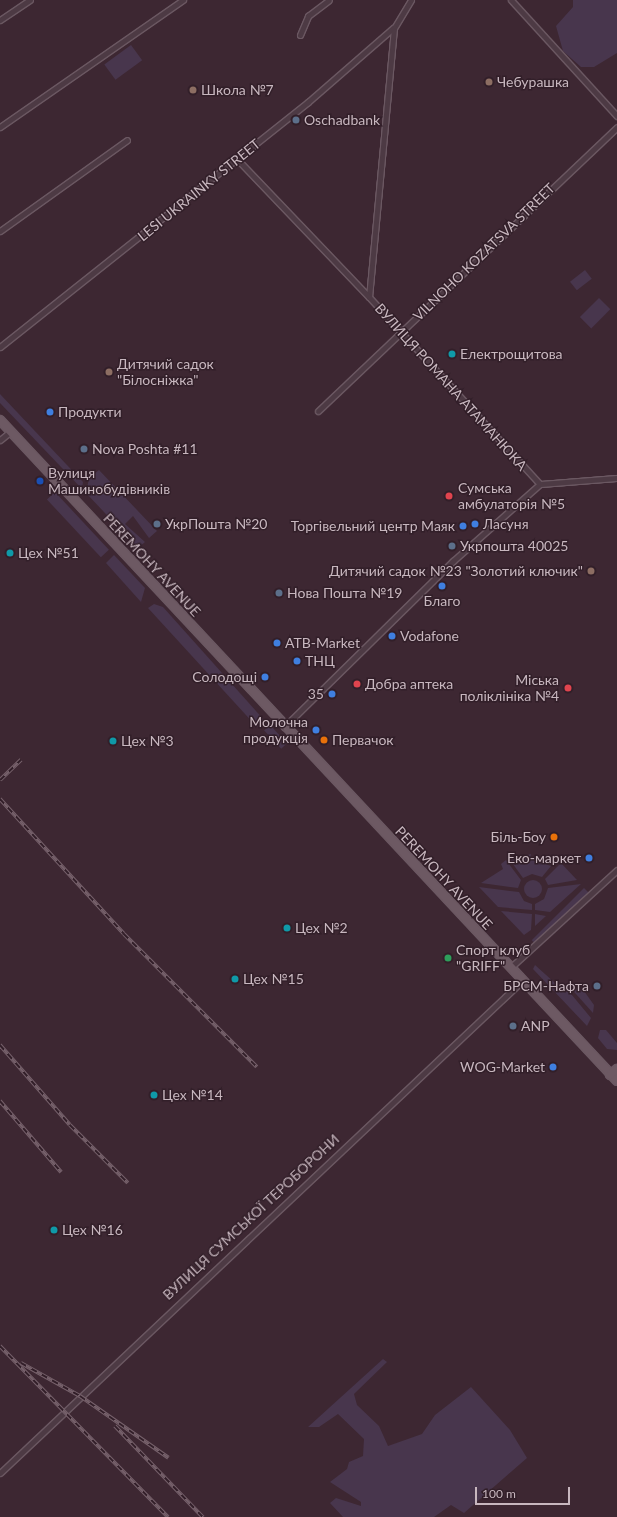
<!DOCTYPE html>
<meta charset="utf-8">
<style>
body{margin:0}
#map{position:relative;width:617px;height:1517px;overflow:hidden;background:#3d2732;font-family:Lato,sans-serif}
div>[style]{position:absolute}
.green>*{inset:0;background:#48364d;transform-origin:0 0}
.round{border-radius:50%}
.roads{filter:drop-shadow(1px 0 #6b5862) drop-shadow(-1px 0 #6b5862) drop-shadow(0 1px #6b5862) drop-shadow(0 -1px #6b5862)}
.minor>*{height:5px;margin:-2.5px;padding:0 2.5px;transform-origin:2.5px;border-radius:2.5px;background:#4d3a44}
.primary>*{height:8px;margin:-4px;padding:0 4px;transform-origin:4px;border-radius:4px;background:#6d5963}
.rail>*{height:3.5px;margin-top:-1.75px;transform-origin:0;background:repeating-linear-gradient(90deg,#321f29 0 6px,#76616b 0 12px);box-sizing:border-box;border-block:1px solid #76616b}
.dots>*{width:11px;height:11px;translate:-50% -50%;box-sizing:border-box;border:2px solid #321f29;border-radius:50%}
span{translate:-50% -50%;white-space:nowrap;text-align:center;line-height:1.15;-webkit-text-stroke:3px #321f29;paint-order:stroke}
.poi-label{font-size:14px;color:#c8b7bf}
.left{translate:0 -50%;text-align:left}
.right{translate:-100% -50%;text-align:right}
.street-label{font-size:14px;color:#c8b7bf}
.scale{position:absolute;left:475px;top:1487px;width:95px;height:18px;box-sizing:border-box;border:2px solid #c8b7bf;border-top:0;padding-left:5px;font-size:12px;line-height:14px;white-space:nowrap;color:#c8b7bf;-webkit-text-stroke:3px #321f29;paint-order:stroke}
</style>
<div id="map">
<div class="green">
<div style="clip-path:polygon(573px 0,617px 0,617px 53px,594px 67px,581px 67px,563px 51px,556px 26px,573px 7px)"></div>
<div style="left:131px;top:45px;width:19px;height:33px;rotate:54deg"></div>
<div style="left:585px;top:270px;width:11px;height:19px;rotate:52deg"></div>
<div style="left:599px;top:298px;width:16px;height:27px;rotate:45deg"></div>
<div style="clip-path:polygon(0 394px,83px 482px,82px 489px,0 403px)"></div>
<div style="clip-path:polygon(99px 470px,157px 531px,149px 538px,133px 516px,125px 524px,145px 542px,138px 548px,86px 493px,89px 478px)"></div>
<div style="left:55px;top:492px;width:79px;height:11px;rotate:47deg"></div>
<div style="clip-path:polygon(114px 555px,145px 588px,141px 602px,106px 563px)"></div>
<div style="clip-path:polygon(154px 604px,163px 607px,264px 720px,257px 727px,148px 608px)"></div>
<div style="left:270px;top:725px;width:25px;height:8px;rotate:47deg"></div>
<div style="clip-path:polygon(531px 854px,530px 859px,551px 866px,542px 877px,532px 874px,523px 878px,510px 860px)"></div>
<div style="clip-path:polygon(506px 860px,521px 880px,518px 888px,481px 883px,503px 869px,501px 864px)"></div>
<div style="clip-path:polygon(561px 863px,577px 880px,548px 885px,545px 879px)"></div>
<div class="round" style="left:524px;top:880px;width:18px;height:18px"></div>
<div style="clip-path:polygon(581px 884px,550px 912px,535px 910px,535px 904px,544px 899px,548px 888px)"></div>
<div style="clip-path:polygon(479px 887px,519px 892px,524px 901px,532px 904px,532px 910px,498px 907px)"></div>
<div style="left:584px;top:888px;width:6px;height:74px;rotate:45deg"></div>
<div style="clip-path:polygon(501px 911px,532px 914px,531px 930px,524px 935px)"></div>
<div style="clip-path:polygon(535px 914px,546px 916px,535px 926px)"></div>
<div style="clip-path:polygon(535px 965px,555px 983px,562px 983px,591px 1018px,587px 1026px,533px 969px)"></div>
<div style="clip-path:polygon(567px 984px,584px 991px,594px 1005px,593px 1013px)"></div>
<div style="clip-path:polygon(600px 1030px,606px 1030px,617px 1043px,617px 1050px,607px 1049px,598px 1038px)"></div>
<div style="clip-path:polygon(383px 1359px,387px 1362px,354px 1394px,357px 1405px,379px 1426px,388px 1446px,422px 1434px,435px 1415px,471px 1387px,510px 1430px,527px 1458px,464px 1513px,451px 1505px,434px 1517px,343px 1517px,330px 1503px,336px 1498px,361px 1506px,361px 1502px,330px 1482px,347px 1469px,349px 1462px,363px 1456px,364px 1439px,338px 1414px,319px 1427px,308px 1427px)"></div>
</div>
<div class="roads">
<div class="minor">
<div style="left:411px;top:0;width:33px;rotate:121deg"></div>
<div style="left:394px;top:28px;width:270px;rotate:95.3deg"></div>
<div style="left:369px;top:297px;width:253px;rotate:47.6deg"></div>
<div style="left:540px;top:484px;width:77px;rotate:-4.5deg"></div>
<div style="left:511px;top:0;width:157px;rotate:47.6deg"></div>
<div style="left:0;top:20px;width:36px;rotate:-34deg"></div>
<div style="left:300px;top:35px;width:21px;rotate:-67deg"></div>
<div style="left:308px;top:16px;width:26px;rotate:-37deg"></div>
<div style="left:0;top:127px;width:223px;rotate:-34.8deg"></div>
<div style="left:237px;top:159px;width:191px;rotate:46.3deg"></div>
<div style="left:0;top:231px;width:156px;rotate:-35.6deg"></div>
<div style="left:0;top:347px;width:394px;rotate:-38.5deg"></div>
<div style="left:308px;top:102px;width:113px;rotate:-41deg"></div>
<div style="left:318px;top:411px;width:412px;rotate:-43.5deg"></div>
<div style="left:0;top:440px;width:14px;rotate:-39deg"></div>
<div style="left:284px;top:727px;width:237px;rotate:-44.5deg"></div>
<div style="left:453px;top:561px;width:116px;rotate:-41.5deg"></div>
<div style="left:510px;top:968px;width:145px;rotate:-42.5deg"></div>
<div style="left:0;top:1473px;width:717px;rotate:-43.31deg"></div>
</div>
<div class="primary">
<div style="left:0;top:420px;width:904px;rotate:46.97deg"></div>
<div style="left:610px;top:1075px;width:9px;rotate:-41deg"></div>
</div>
</div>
<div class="rail">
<div style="left:0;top:780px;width:29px;rotate:-44deg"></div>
<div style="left:0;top:799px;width:183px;rotate:47.4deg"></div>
<div style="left:124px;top:934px;width:188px;rotate:45deg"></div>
<div style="left:0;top:1045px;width:106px;rotate:48.8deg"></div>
<div style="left:70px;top:1125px;width:82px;rotate:45deg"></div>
<div style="left:0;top:1101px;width:94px;rotate:49.3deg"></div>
<div style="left:0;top:1346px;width:240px;rotate:45.5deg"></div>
<div style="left:21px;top:1363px;width:68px;rotate:29.2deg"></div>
<div style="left:80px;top:1396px;width:108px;rotate:34.9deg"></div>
<div style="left:115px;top:1426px;width:127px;rotate:46deg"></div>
</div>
<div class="dots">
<div style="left:489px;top:82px;background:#8d6e63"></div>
<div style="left:193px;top:90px;background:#8d6e63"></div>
<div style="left:296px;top:120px;background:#5c6f8a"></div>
<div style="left:452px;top:354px;background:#0f9aa8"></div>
<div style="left:109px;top:372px;background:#8d6e63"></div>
<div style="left:50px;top:412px;background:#3f7fe0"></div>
<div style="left:84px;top:449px;background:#5c6f8a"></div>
<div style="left:40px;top:481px;background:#1a4fb4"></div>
<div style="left:449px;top:496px;background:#e0444e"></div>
<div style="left:157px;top:524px;background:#5c6f8a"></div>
<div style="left:475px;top:524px;background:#3f7fe0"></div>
<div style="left:463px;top:526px;background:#3f7fe0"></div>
<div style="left:452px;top:546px;background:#5c6f8a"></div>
<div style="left:10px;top:553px;background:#0f9aa8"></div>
<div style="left:591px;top:571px;background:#8d6e63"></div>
<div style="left:442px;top:586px;background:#3f7fe0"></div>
<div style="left:279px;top:593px;background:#5c6f8a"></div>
<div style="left:392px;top:636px;background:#3f7fe0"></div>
<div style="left:277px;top:643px;background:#3f7fe0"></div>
<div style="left:297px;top:661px;background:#3f7fe0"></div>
<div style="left:265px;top:677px;background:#3f7fe0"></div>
<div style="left:357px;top:684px;background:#e0444e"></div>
<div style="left:568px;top:688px;background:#e0444e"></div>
<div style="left:332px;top:694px;background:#3f7fe0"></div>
<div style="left:316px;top:730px;background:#3f7fe0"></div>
<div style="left:324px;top:740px;background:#e8710a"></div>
<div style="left:113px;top:741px;background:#0f9aa8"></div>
<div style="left:554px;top:837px;background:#e8710a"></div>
<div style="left:589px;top:858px;background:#3f7fe0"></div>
<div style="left:287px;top:928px;background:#0f9aa8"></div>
<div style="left:448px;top:958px;background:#2e9e5b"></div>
<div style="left:235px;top:979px;background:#0f9aa8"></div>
<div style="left:597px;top:986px;background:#5c6f8a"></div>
<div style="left:513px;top:1026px;background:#5c6f8a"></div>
<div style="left:553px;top:1067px;background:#3f7fe0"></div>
<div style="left:154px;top:1095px;background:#0f9aa8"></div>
<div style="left:54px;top:1230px;background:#0f9aa8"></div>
</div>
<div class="poi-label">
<span class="left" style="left:497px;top:82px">Чебурашка</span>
<span class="left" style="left:201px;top:90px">Школа №7</span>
<span class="left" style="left:304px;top:120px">Oschadbank</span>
<span class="left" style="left:460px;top:354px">Електрощитова</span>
<span class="left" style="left:117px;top:372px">Дитячий садок<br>"Білосніжка"</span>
<span class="left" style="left:58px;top:412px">Продукти</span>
<span class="left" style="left:92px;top:449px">Nova Poshta #11</span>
<span class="left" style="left:48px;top:481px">Вулиця<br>Машинобудівників</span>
<span class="left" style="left:458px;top:496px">Сумська<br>амбулаторія №5</span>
<span class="left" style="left:165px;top:524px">УкрПошта №20</span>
<span class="left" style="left:483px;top:524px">Ласуня</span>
<span class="right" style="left:455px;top:526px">Торгівельний центр Маяк</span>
<span class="left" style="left:460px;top:546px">Укрпошта 40025</span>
<span class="left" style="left:18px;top:553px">Цех №51</span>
<span class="right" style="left:583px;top:571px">Дитячий садок №23 "Золотий ключик"</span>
<span class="left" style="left:287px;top:593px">Нова Пошта №19</span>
<span style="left:442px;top:601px">Благо</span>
<span class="left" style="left:400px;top:636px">Vodafone</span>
<span class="left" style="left:285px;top:643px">ATB-Market</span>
<span class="left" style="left:305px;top:661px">ТНЦ</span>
<span class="right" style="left:257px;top:677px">Солодощі</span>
<span class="right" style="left:559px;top:688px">Міська<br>поліклініка №4</span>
<span class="left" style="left:365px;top:684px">Добра аптека</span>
<span class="right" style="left:324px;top:694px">35</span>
<span class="right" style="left:308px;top:730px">Молочна<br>продукція</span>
<span class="left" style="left:332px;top:740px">Первачок</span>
<span class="left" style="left:121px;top:741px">Цех №3</span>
<span class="right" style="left:546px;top:837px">Біль-Боу</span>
<span class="right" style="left:581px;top:858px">Еко-маркет</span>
<span class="left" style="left:295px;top:928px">Цех №2</span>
<span class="left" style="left:456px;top:958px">Спорт клуб<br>"GRIFF"</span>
<span class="left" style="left:243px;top:979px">Цех №15</span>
<span class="right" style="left:589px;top:986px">БРСМ-Нафта</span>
<span class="left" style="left:521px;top:1026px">ANP</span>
<span class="right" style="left:545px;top:1067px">WOG-Market</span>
<span class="left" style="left:162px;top:1095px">Цех №14</span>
<span class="left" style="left:62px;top:1230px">Цех №16</span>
</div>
<div class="street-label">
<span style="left:199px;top:190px;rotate:-39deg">LESI UKRAINKY STREET</span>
<span style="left:484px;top:252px;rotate:-44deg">VILNOHO KOZATSVA STREET</span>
<span style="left:451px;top:387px;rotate:48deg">ВУЛИЦЯ РОМАНА АТАМАНЮКА</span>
<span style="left:152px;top:565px;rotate:47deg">PEREMOHY AVENUE</span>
<span style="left:444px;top:878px;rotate:47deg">PEREMOHY AVENUE</span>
<span style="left:251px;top:1217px;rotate:-43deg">ВУЛИЦЯ СУМСЬКОЇ ТЕРОБОРОНИ</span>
</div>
<div class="scale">100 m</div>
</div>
